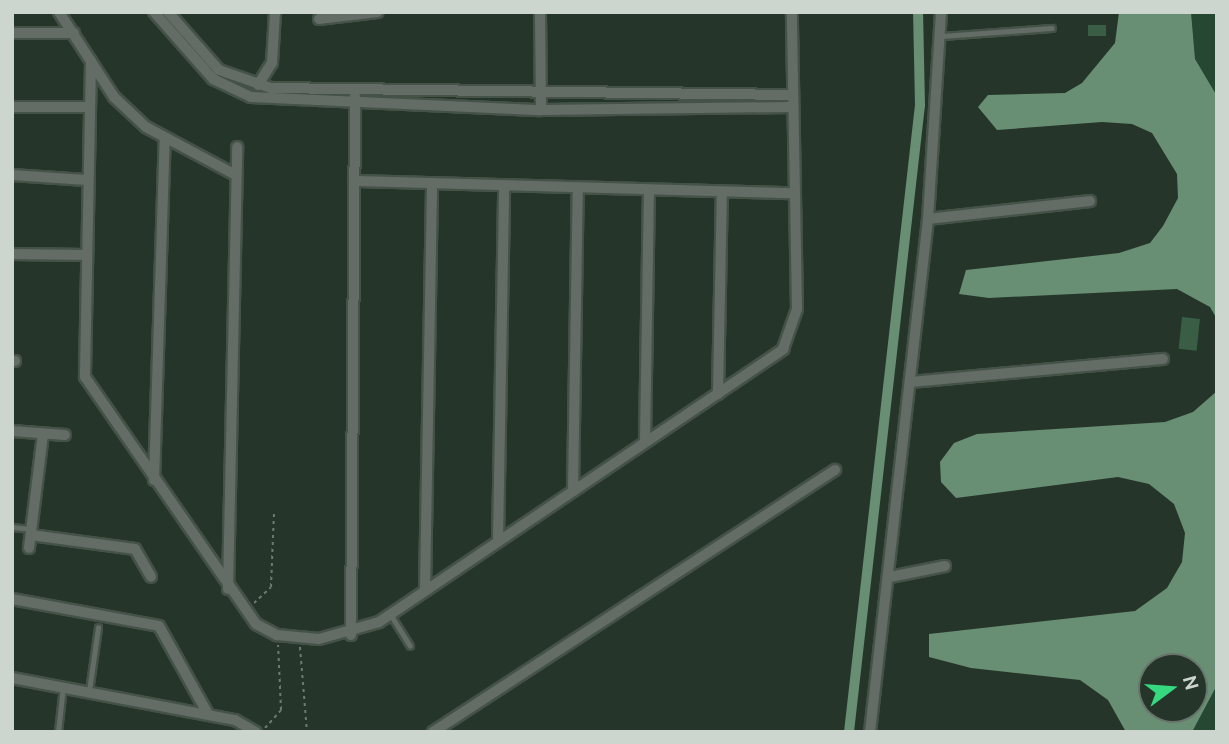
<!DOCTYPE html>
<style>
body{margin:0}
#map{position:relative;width:1229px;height:744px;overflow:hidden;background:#26352a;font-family:Ubuntu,sans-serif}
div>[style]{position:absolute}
.green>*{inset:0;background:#264732}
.water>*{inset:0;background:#688e73}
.canal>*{height:10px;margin:-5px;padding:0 5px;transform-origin:5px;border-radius:5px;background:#688e73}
.building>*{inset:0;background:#395e45;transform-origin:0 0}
.path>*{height:2px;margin-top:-1px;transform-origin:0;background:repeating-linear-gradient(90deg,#6e7a71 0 3.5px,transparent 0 7px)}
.roads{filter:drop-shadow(2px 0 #445248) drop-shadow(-2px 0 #445248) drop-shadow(0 2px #445248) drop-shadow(0 -2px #445248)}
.lane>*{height:4.5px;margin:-2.25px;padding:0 2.25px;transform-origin:2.25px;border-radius:2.25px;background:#646c66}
.street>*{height:10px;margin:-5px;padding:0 5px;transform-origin:5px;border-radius:5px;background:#646c66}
span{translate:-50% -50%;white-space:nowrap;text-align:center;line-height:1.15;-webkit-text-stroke:5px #26352a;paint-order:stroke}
.frame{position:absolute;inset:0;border:14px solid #ccd5ce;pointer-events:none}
.north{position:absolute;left:1138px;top:653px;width:70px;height:70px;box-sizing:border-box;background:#26352a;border:2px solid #68756c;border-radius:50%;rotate:74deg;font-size:19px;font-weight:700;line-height:28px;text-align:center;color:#ccd5ce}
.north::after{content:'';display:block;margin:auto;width:24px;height:32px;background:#36d880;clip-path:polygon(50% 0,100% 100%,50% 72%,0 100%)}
</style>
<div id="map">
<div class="green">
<div style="clip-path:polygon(1191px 12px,1217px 12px,1217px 96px,1195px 59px)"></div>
<div style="clip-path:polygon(1217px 685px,1217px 732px,1192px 732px,1191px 725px)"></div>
</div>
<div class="water">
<div style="clip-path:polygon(1119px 12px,1191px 12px,1195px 59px,1217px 96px,1217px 319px,1210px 307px,1177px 289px,989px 298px,959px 294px,966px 270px,1119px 253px,1150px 243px,1163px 226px,1178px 198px,1177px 174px,1152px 133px,1132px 124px,1102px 122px,997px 130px,978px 107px,988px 95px,1065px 93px,1082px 83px,1115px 43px)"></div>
<div style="clip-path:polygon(evenodd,1217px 391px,1217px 685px,1192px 732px,1126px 732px,1108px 700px,1080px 680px,971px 668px,929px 657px,929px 634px,1135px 611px,1167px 588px,1182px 562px,1185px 533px,1174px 504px,1149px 484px,1118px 477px,956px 498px,941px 482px,940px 462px,954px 443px,977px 434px,1165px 422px,1193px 412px,1217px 391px,1152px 667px,1194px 667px,1194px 709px,1152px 709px,1152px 667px)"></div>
</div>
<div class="canal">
<div style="left:849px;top:732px;width:631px;rotate:-83.54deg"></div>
<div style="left:920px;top:105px;width:93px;rotate:-91.2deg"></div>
</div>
<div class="building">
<div style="left:1088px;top:25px;width:18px;height:11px"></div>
<div style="left:1182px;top:317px;width:18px;height:32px;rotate:6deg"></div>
</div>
<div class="path">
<div style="left:254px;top:603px;width:23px;rotate:-43deg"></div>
<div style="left:271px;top:587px;width:74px;rotate:-87.7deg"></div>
<div style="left:300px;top:647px;width:85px;rotate:85.3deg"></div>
<div style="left:265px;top:728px;width:24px;rotate:-48deg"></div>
<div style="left:281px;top:710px;width:65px;rotate:-92.6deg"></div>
</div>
<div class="roads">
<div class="lane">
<div style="left:941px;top:36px;width:111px;rotate:-4.1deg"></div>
<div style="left:12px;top:527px;width:20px;rotate:6deg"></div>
<div style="left:391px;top:615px;width:36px;rotate:58deg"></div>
<div style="left:89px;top:691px;width:64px;rotate:-81.9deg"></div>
<div style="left:58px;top:732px;width:45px;rotate:-83.7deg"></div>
</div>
<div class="street">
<div style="left:59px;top:12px;width:101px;rotate:57.1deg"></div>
<div style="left:114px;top:97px;width:44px;rotate:43.2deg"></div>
<div style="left:146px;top:127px;width:102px;rotate:28.1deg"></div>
<div style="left:154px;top:12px;width:89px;rotate:48.6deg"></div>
<div style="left:213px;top:79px;width:42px;rotate:25.3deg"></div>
<div style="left:251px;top:97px;width:290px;rotate:2.6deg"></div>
<div style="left:541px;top:110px;width:251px;rotate:-0.7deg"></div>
<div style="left:168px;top:12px;width:77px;rotate:48.7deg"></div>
<div style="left:219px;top:70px;width:55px;rotate:19.1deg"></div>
<div style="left:271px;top:88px;width:521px;rotate:0.77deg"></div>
<div style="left:540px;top:12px;width:98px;rotate:89.4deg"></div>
<div style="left:319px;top:19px;width:59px;rotate:-6.8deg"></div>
<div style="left:12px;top:33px;width:62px"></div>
<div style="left:91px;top:61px;width:316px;rotate:91.1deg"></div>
<div style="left:85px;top:377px;width:300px;rotate:55.3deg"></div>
<div style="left:256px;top:624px;width:24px;rotate:28deg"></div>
<div style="left:277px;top:635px;width:42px;rotate:5.4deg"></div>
<div style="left:319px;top:639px;width:62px;rotate:-15.8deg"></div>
<div style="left:379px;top:622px;width:488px;rotate:-34deg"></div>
<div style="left:783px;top:349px;width:42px;rotate:-70.7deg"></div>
<div style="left:797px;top:309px;width:297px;rotate:-91deg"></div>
<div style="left:258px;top:85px;width:26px;rotate:-58deg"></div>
<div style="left:272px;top:63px;width:51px;rotate:-86.6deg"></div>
<div style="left:12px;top:107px;width:75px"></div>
<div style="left:12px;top:175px;width:74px;rotate:3.9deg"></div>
<div style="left:354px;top:181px;width:441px;rotate:1.6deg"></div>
<div style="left:928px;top:219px;width:163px;rotate:-6.3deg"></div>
<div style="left:12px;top:254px;width:75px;rotate:0.8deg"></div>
<div style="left:12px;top:361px;width:3px"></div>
<div style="left:910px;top:382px;width:254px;rotate:-5.2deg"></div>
<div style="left:718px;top:394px;width:202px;rotate:-88.9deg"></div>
<div style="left:12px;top:431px;width:53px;rotate:4.3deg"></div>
<div style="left:645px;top:442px;width:251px;rotate:-89.1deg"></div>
<div style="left:154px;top:480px;width:341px;rotate:-88.2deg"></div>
<div style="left:573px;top:491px;width:302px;rotate:-89.1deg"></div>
<div style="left:31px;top:535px;width:105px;rotate:7.7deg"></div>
<div style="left:135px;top:549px;width:32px;rotate:60deg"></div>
<div style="left:498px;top:541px;width:353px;rotate:-89deg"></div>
<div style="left:29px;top:548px;width:115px;rotate:-83deg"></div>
<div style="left:890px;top:577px;width:56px;rotate:-11.3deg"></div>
<div style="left:228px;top:589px;width:442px;rotate:-88.8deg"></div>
<div style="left:425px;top:589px;width:406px;rotate:-89deg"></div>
<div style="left:12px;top:599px;width:149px;rotate:10.4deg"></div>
<div style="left:159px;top:626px;width:101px;rotate:60.9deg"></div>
<div style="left:351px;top:635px;width:539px;rotate:-89.57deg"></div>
<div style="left:12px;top:678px;width:227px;rotate:10.7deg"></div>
<div style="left:235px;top:720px;width:24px;rotate:30deg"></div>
<div style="left:433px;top:732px;width:480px;rotate:-33.1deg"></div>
<div style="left:870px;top:732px;width:516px;rotate:-83.55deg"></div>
<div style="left:928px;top:219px;width:207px;rotate:-86.4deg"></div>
</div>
</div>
<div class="frame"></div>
<div class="north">N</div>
</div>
